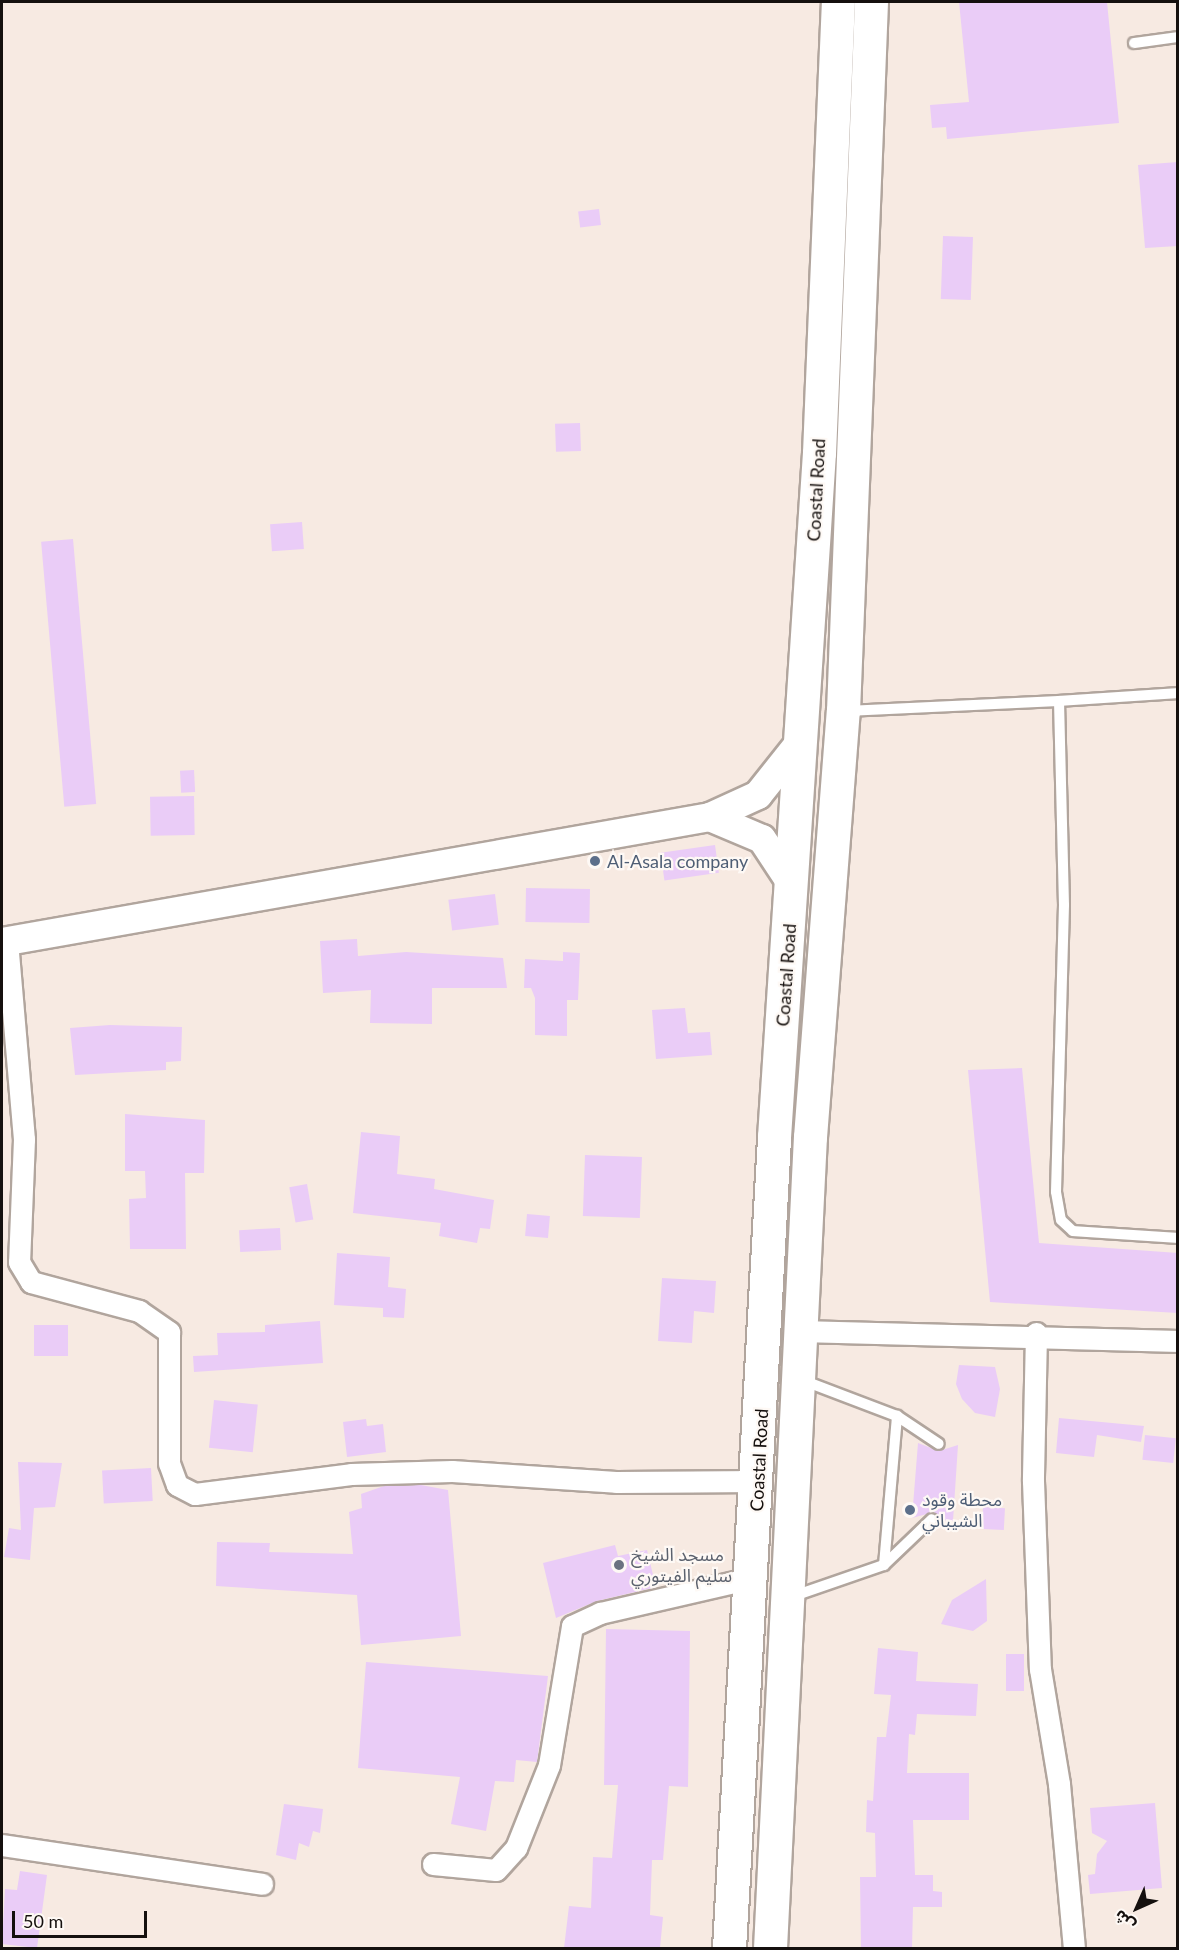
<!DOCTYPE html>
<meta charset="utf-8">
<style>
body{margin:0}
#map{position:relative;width:1179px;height:1950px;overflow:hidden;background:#f7eae2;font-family:Lato,"Noto Sans Arabic",sans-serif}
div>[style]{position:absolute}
.building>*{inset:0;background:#eaccf7;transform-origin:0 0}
.roads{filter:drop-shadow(2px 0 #b1a59d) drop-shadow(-2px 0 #b1a59d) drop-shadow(0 2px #b1a59d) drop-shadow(0 -2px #b1a59d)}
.lane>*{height:10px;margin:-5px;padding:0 5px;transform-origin:5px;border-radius:5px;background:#fff}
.street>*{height:21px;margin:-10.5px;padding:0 10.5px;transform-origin:10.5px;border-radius:10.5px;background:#fff}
.secondary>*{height:28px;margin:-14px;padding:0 14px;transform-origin:14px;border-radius:14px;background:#fff}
.highway>*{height:33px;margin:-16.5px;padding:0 16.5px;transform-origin:16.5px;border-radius:16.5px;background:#fff}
.dots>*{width:16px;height:16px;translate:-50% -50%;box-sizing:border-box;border:3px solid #fef9f5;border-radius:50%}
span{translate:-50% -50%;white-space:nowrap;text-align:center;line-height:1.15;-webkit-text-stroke:4.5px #fef9f5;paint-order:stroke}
.street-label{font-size:18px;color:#15100e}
.service-label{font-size:18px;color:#4e5e75}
.left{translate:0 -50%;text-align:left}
.worship-label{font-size:18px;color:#5b616d}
.frame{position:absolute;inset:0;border:3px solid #15100e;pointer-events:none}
.north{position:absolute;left:1107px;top:1878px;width:60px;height:60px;-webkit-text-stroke:4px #fef9f5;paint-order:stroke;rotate:225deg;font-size:16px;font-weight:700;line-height:24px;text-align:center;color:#15100e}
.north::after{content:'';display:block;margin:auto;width:21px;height:27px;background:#15100e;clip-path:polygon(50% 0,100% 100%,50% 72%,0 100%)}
.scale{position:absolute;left:12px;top:1911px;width:135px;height:27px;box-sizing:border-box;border:3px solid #15100e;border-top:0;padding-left:8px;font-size:18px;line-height:21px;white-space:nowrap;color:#15100e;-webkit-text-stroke:4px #fef9f5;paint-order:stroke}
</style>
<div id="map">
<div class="building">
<div style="clip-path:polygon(959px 2px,1107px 2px,1119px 123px,947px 139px,946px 127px,932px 128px,930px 105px,969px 102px)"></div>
<div style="clip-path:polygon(1178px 162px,1178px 246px,1145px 248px,1138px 165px)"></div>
<div style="left:599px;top:209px;width:16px;height:21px;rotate:83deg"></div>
<div style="left:943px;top:236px;width:30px;height:63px;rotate:2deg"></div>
<div style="left:580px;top:423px;width:28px;height:25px;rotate:88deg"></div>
<div style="left:302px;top:522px;width:27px;height:32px;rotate:86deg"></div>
<div style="left:73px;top:539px;width:266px;height:32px;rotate:85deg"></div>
<div style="left:194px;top:770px;width:22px;height:14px;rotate:87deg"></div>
<div style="left:194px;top:796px;width:39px;height:44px;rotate:89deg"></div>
<div style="left:715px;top:845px;width:28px;height:55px;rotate:82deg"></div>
<div style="left:526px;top:888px;width:64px;height:34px;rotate:1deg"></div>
<div style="left:495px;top:894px;width:31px;height:47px;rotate:83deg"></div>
<div style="clip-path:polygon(357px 939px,358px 956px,406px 952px,503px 958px,507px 988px,432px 988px,432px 1024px,370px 1023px,371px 990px,323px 993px,320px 941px)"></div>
<div style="clip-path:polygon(563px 952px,580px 953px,578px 1000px,567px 1000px,567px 1036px,535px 1035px,535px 998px,531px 988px,524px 988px,525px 959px,563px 961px)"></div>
<div style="clip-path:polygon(685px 1008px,688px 1033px,710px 1032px,712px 1055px,656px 1059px,652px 1010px)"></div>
<div style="clip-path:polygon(110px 1025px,182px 1027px,181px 1061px,166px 1062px,166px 1070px,75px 1075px,70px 1028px)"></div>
<div style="clip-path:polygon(1022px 1068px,1039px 1243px,1178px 1253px,1178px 1313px,990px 1302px,968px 1070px)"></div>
<div style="clip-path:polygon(125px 1114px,205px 1120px,204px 1173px,185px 1173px,186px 1249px,130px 1249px,129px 1199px,146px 1198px,145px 1171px,125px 1171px)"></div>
<div style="clip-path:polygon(361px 1132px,400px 1136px,397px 1174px,435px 1179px,434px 1189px,494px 1200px,490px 1229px,480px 1228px,477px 1243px,439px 1236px,441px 1223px,353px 1213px)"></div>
<div style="left:585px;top:1155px;width:57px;height:61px;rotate:2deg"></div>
<div style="left:307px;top:1184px;width:36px;height:18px;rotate:80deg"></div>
<div style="left:527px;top:1214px;width:23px;height:22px;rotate:5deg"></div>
<div style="left:280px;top:1228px;width:22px;height:41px;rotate:87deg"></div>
<div style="clip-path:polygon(337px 1253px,390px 1257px,388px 1287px,406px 1289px,404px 1318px,383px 1317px,383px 1308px,334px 1305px)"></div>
<div style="clip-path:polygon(662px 1278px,716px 1281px,714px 1313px,694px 1311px,692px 1343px,658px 1341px)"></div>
<div style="clip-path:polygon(320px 1321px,323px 1363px,194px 1372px,193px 1356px,218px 1355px,217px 1333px,265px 1332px,265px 1325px)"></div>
<div style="left:34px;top:1325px;width:34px;height:31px"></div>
<div style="clip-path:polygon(959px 1365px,995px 1367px,1000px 1389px,995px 1417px,975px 1413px,962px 1399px,956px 1384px)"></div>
<div style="left:214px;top:1400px;width:44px;height:48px;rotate:6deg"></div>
<div style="clip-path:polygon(1059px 1418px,1144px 1426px,1141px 1442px,1097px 1435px,1094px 1457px,1056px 1453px)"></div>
<div style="clip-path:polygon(366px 1419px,367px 1426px,383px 1424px,386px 1452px,347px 1457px,343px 1422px)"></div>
<div style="left:1145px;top:1435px;width:31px;height:25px;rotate:6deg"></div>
<div style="clip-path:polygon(918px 1443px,939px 1451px,958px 1445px,953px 1521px,939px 1520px,934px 1512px,912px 1518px)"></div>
<div style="clip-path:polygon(18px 1462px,62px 1463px,55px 1507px,34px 1508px,30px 1560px,4px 1557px,9px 1528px,21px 1530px)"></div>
<div style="left:151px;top:1468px;width:33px;height:49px;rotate:87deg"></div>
<div style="clip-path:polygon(421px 1485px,448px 1490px,461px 1636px,361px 1645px,357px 1595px,216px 1586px,217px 1542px,270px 1543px,269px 1552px,353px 1554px,349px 1512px,362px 1508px,361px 1494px,384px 1486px)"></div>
<div style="left:983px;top:1507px;width:22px;height:22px;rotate:3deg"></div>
<div style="clip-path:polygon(615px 1545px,618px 1556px,647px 1550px,656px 1587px,597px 1601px,556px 1618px,543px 1563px)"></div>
<div style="clip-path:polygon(986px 1579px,987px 1621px,973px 1631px,941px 1624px,952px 1600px)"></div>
<div style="clip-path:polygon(606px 1629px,690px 1631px,688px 1787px,669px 1786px,663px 1860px,652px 1860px,650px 1915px,663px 1917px,660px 1948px,564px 1948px,569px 1906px,591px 1908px,593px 1857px,612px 1858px,618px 1785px,604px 1785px)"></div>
<div style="clip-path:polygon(878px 1648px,918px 1652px,916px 1681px,978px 1684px,976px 1716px,917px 1714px,915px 1735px,909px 1734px,907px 1773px,969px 1773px,969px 1820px,913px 1820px,915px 1875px,933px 1875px,933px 1891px,942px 1892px,942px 1907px,913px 1907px,912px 1948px,861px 1948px,860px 1877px,876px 1877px,875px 1833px,866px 1832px,867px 1800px,873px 1801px,877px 1737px,886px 1737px,891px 1695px,874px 1694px)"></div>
<div style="left:1006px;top:1654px;width:18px;height:37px"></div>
<div style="clip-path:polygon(366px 1662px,548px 1676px,537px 1762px,516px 1760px,514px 1782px,495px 1781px,486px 1831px,451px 1824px,460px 1777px,358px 1768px)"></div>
<div style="clip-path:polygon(1155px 1803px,1162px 1888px,1090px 1894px,1088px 1875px,1095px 1874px,1097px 1854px,1107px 1841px,1092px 1833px,1090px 1808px)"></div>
<div style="clip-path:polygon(284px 1804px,323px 1809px,320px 1833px,313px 1831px,309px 1847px,299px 1843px,296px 1860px,276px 1855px)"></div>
<div style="clip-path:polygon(20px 1871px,47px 1875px,37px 1948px,2px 1944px,5px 1889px,17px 1890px)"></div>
</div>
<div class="roads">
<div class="lane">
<div style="left:1134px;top:43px;width:44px;rotate:-7.8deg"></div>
<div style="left:1178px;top:693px;width:119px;rotate:176.2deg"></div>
<div style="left:1059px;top:701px;width:204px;rotate:88.6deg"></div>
<div style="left:1064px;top:905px;width:287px;rotate:91.6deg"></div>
<div style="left:1056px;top:1192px;width:28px;rotate:80deg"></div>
<div style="left:1061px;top:1220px;width:16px;rotate:43deg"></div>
<div style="left:1073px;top:1231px;width:105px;rotate:3.8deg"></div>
<div style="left:846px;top:711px;width:213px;rotate:-2.7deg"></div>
<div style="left:802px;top:1380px;width:102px;rotate:20.8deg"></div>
<div style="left:897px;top:1416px;width:50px;rotate:33.7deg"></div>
<div style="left:884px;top:1565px;width:150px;rotate:-85deg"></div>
<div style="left:791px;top:1597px;width:98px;rotate:-19deg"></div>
<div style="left:884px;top:1565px;width:66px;rotate:-43.8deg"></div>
</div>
<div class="street">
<div style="left:7px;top:941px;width:199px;rotate:85.1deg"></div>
<div style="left:24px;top:1139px;width:123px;rotate:92.3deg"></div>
<div style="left:19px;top:1262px;width:23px;rotate:59deg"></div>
<div style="left:31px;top:1282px;width:112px;rotate:15deg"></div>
<div style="left:139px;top:1311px;width:37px;rotate:35deg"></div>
<div style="left:169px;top:1332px;width:131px;rotate:90deg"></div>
<div style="left:169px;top:1463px;width:23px;rotate:70deg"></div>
<div style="left:177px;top:1485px;width:20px;rotate:27deg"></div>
<div style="left:195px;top:1494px;width:157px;rotate:-7.3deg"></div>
<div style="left:351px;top:1474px;width:101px;rotate:-1.7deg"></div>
<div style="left:452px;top:1471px;width:164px;rotate:3.8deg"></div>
<div style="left:616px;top:1482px;width:142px;rotate:-0.4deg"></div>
<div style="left:801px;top:1331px;width:377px;rotate:1.5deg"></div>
<div style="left:1036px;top:1333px;width:148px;rotate:91.2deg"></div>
<div style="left:1033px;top:1481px;width:188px;rotate:87.9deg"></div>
<div style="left:1040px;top:1669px;width:117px;rotate:80.6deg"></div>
<div style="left:1059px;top:1784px;width:165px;rotate:84.8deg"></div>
<div style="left:2px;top:1845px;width:263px;rotate:8.5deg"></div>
<div style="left:433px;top:1864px;width:63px;rotate:5.4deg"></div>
<div style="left:496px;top:1870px;width:30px;rotate:-48deg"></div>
<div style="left:516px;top:1848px;width:89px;rotate:-68.3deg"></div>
<div style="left:549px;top:1765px;width:141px;rotate:-80.6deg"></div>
<div style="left:572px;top:1626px;width:31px;rotate:-25deg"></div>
<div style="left:600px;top:1613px;width:156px;rotate:-13deg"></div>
</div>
<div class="secondary">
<div style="left:710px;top:817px;width:56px;rotate:22.9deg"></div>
<div style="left:762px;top:839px;width:56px;rotate:56.6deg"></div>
<div style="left:2px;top:942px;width:719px;rotate:-10.01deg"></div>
<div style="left:710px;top:817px;width:53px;rotate:-24.6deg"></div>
<div style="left:758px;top:795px;width:69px;rotate:-51.5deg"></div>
</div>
<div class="highway">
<div style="left:729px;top:1948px;width:812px;rotate:-86.82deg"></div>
<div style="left:774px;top:1137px;width:685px;rotate:-86.24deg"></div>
<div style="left:819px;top:453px;width:451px;rotate:-87.6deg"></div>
<div style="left:770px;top:1948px;width:812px;rotate:-87.18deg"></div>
<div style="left:810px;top:1137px;width:427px;rotate:-85.6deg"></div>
<div style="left:843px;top:711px;width:710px;rotate:-87.74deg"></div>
</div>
</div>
<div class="dots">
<div style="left:595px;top:861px;background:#5c6f8a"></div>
<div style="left:910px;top:1510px;background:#5c6f8a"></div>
<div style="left:619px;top:1565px;background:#6b7280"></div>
</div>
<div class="street-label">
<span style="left:816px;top:490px;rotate:-87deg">Coastal Road</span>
<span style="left:786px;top:975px;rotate:-86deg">Coastal Road</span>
<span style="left:759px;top:1460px;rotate:-87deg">Coastal Road</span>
</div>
<div class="service-label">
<span class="left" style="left:607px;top:861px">Al-Asala company</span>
<span class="left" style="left:922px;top:1510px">محطة وقود<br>الشيباني</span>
</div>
<div class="worship-label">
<span class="left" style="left:631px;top:1565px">مسجد الشيخ<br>سليم الفيتوري</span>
</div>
<div class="frame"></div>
<div class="north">ش</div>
<div class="scale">50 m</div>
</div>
